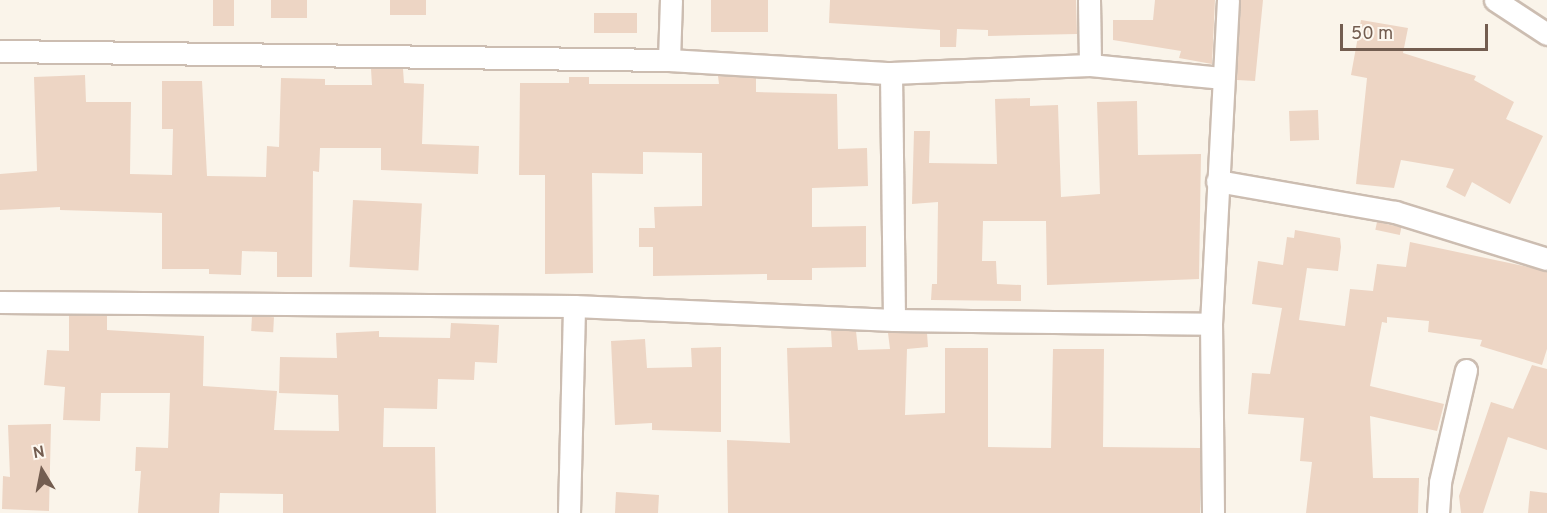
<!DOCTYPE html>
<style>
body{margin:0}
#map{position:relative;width:1547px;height:513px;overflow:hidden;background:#faf4ea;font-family:Overpass,sans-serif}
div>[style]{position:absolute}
.building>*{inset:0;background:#edd5c4;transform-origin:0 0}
.roads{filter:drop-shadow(2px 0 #ccbdb1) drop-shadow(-2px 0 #ccbdb1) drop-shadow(0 2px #ccbdb1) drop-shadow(0 -2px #ccbdb1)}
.minor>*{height:21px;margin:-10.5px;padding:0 10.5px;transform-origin:10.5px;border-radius:10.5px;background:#fff}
span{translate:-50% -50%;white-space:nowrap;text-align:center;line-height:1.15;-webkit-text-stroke:5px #fdf8f0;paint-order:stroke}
.north{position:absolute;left:12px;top:441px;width:60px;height:60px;-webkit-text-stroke:4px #fdf8f0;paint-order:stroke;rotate:350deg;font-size:16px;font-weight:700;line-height:24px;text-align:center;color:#735d50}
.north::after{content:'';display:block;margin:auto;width:21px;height:27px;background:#735d50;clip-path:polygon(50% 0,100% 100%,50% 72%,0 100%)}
.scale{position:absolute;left:1340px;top:24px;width:148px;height:27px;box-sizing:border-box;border:3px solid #735d50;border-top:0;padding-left:8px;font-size:18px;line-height:21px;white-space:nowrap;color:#735d50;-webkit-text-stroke:4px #fdf8f0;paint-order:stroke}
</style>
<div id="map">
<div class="building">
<div style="left:213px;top:0;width:21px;height:26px"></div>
<div style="left:271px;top:0;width:36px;height:18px"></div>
<div style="left:390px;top:0;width:36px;height:15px"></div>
<div style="left:711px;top:0;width:57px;height:32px"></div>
<div style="clip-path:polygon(830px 0,1076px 0,1077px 34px,988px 36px,988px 30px,957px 29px,956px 47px,940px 47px,940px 30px,829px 23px)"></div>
<div style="clip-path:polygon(1155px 0,1215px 0,1212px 64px,1179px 58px,1181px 51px,1113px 40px,1113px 20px,1153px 20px)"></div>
<div style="clip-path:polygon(1241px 0,1263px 0,1255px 81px,1237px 80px)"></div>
<div style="left:637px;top:13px;width:20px;height:43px;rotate:90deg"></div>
<div style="clip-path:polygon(1361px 20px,1408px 28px,1403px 53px,1476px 76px,1474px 80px,1514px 102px,1506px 119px,1543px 136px,1510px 204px,1472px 182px,1465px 197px,1446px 187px,1454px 169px,1401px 160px,1394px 188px,1356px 184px,1367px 78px,1351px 75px)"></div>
<div style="clip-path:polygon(371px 69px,403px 69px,404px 83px,424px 84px,422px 144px,479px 146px,478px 174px,381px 170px,381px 148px,320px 148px,319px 172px,313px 171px,312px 277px,277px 277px,277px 252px,242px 251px,241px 275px,209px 274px,209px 269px,162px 269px,162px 213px,60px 210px,60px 207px,0 210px,0 174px,37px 171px,34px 77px,85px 75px,86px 102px,131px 102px,130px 174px,172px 175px,173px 129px,162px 129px,162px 81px,202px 81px,207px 176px,266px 177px,267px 146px,279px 147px,281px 78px,325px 79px,325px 85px,372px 85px)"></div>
<div style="clip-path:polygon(718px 76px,756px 78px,756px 92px,837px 94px,838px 149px,867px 148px,868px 186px,812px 188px,812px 227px,866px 226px,866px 267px,812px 268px,812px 280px,767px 280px,767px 274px,653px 276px,653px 247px,639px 247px,639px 228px,655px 228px,654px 207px,702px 206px,702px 153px,643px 152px,643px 174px,592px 173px,593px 273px,545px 274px,545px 175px,519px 175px,520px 83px,569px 83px,569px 77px,589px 77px,589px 84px,719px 84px)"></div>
<div style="clip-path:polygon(1030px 98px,1030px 106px,1058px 105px,1061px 197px,1100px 194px,1097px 102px,1137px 101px,1138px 155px,1201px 154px,1199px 279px,1047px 285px,1046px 221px,983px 221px,982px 261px,996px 261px,997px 284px,1021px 285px,1021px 301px,931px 300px,932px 284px,937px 284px,938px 202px,912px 204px,914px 131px,930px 131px,929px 163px,997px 164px,995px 99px)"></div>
<div style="left:1318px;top:110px;width:30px;height:29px;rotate:88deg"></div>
<div style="left:353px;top:200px;width:69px;height:67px;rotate:3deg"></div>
<div style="left:1377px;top:222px;width:25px;height:8px;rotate:12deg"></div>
<div style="clip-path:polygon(1295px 230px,1340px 238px,1341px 247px,1338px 271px,1307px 268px,1299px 320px,1345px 326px,1350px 289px,1373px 291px,1377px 264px,1406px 267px,1410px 242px,1547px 271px,1547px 349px,1542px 365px,1480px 346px,1482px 340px,1428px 332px,1429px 321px,1387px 317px,1387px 323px,1382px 322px,1370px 386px,1444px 404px,1437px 431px,1370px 416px,1373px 478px,1419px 478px,1418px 513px,1306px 513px,1312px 462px,1300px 461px,1304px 418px,1248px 414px,1252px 373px,1270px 374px,1282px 308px,1252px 304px,1258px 261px,1283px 265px,1287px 237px,1294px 238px)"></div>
<div style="clip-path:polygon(69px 315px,107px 315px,107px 330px,204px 336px,203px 386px,277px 391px,274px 430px,339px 431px,338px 395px,279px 393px,280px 357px,337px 358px,336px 333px,379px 331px,379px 337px,450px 338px,451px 323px,499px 325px,497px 363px,475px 362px,474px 380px,438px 379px,437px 409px,384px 408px,383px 447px,435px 447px,436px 513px,283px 513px,283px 494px,220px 493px,219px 513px,138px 513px,141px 471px,135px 471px,136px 447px,168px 448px,170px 393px,101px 393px,100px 421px,63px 420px,65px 387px,44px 385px,47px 350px,69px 351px)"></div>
<div style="left:252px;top:316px;width:22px;height:15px;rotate:3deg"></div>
<div style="clip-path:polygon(831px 331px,856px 331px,858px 350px,890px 349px,888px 333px,927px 333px,928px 347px,907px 349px,905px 415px,945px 413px,945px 348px,988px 348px,988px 447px,1051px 448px,1053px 349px,1104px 349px,1103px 447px,1200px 448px,1200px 513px,728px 513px,727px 440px,790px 443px,787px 348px,832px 347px)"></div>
<div style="clip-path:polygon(645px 339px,647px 368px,692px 367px,691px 348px,721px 347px,721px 432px,652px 430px,652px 423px,615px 425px,611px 341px)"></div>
<div style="clip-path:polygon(1532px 365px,1547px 369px,1547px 450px,1508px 437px,1483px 513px,1461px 513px,1459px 496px,1491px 402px,1513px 409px)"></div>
<div style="clip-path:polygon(51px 424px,49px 511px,2px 509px,3px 476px,10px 477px,8px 425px)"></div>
<div style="clip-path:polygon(1530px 491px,1547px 493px,1547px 513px,1528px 513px)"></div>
<div style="clip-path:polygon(616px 492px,659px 495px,658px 513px,615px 513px)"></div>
</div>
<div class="roads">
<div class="minor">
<div style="left:1089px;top:0;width:65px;rotate:89.1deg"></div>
<div style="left:1495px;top:0;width:62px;rotate:33.2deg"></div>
<div style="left:0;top:51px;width:669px;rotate:0.77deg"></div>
<div style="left:669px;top:60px;width:222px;rotate:3.4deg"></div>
<div style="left:891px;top:73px;width:199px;rotate:-2.3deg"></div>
<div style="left:1090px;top:65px;width:134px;rotate:5.6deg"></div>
<div style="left:669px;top:60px;width:60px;rotate:-88.1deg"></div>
<div style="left:891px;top:73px;width:247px;rotate:89.3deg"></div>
<div style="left:1217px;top:181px;width:181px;rotate:9.9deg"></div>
<div style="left:1395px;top:212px;width:159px;rotate:17.2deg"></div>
<div style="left:0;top:302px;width:574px;rotate:0.4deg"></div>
<div style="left:574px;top:306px;width:320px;rotate:2.5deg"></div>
<div style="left:894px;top:320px;width:317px;rotate:0.7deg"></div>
<div style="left:569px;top:513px;width:207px;rotate:-88.6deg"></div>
<div style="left:1213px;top:513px;width:189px;rotate:-90.6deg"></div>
<div style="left:1211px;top:324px;width:324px;rotate:-87deg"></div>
<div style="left:1438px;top:513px;width:31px;rotate:-86deg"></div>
<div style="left:1440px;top:482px;width:115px;rotate:-76.9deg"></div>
</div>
</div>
<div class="north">N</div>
<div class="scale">50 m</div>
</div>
